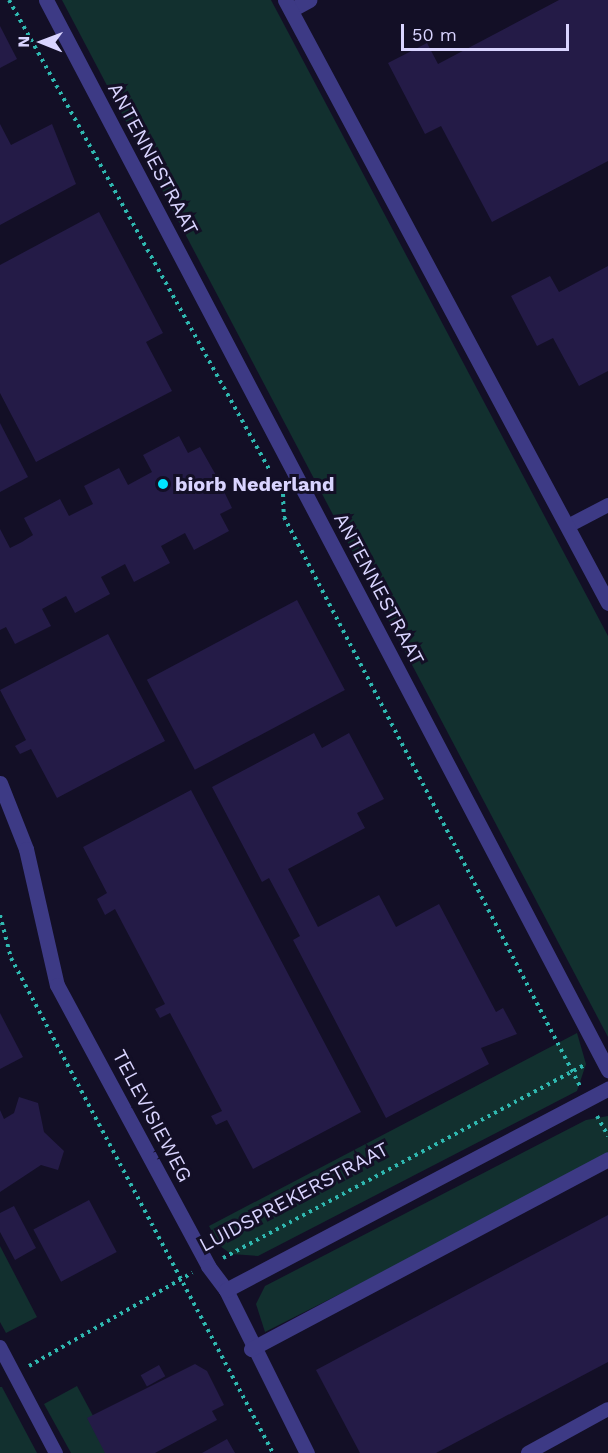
<!DOCTYPE html>
<style>
body{margin:0}
#map{position:relative;width:608px;height:1453px;overflow:hidden;background:#130f26;font-family:"Work Sans",sans-serif}
div>[style]{position:absolute}
.green>*{inset:0;background:#12302f}
.building>*{inset:0;background:#241b47;transform-origin:0 0}
.path>*{height:4px;margin-top:-2px;transform-origin:0;background:repeating-linear-gradient(90deg,#2fb8b0 0 3px,transparent 0 7.5px)}
.service>*{height:14px;margin:-7px;padding:0 7px;transform-origin:7px;border-radius:7px;background:#3d3a85}
.minor>*{height:15px;margin:-7.5px;padding:0 7.5px;transform-origin:7.5px;border-radius:7.5px;background:#3d3a85}
.tertiary>*{height:15px;margin:-7.5px;padding:0 7.5px;transform-origin:7.5px;border-radius:7.5px;background:#3d3a85}
.dots>*{width:16px;height:16px;translate:-50% -50%;box-sizing:border-box;border:3px solid #130f26;border-radius:50%}
span{translate:-50% -50%;white-space:nowrap;text-align:center;line-height:1.15;-webkit-text-stroke:6px #130f26;paint-order:stroke}
.street-label{font-size:20px;color:#d9d4ff}
.poi-label{font-size:20px;color:#d9d4ff;font-weight:700}
.left{translate:0 -50%;text-align:left}
.north{position:absolute;left:12px;top:12px;width:60px;height:60px;-webkit-text-stroke:4px #130f26;paint-order:stroke;rotate:271deg;font-size:16px;font-weight:700;line-height:24px;text-align:center;color:#d9d4ff}
.north::after{content:'';display:block;margin:auto;width:21px;height:27px;background:#d9d4ff;clip-path:polygon(50% 0,100% 100%,50% 72%,0 100%)}
.scale{position:absolute;left:401px;top:24px;width:168px;height:27px;box-sizing:border-box;border:3px solid #d9d4ff;border-top:0;padding-left:8px;font-size:18px;line-height:21px;white-space:nowrap;color:#d9d4ff;-webkit-text-stroke:4px #130f26;paint-order:stroke}
</style>
<div id="map">
<div class="green">
<div style="clip-path:polygon(62px 0,271px 0,608px 636px,608px 1037px)"></div>
<div style="clip-path:polygon(577px 1033px,586px 1064px,577px 1091px,258px 1256px,231px 1254px,220px 1246px,209px 1226px)"></div>
<div style="clip-path:polygon(608px 1116px,608px 1158px,265px 1332px,256px 1304px,265px 1286px,586px 1120px)"></div>
<div style="clip-path:polygon(0 1246px,37px 1317px,6px 1333px,0 1322px)"></div>
<div style="clip-path:polygon(77px 1386px,113px 1453px,71px 1453px,44px 1404px)"></div>
<div style="clip-path:polygon(0 1387px,2px 1387px,37px 1453px,0 1453px)"></div>
</div>
<div class="building">
<div style="clip-path:polygon(559px 0,608px 0,608px 161px,492px 222px,441px 126px,425px 134px,388px 63px,427px 43px,438px 64px)"></div>
<div style="clip-path:polygon(0 26px,17px 59px,0 68px)"></div>
<div style="clip-path:polygon(0 124px,11px 145px,52px 124px,76px 184px,0 225px)"></div>
<div style="clip-path:polygon(99px 212px,163px 333px,146px 342px,172px 391px,36px 462px,0 393px,0 265px)"></div>
<div style="clip-path:polygon(608px 266px,608px 371px,579px 386px,553px 338px,537px 346px,511px 296px,550px 276px,559px 292px)"></div>
<div style="clip-path:polygon(0 423px,28px 477px,0 492px)"></div>
<div style="clip-path:polygon(179px 436px,188px 453px,200px 447px,217px 477px,232px 508px,220px 514px,229px 531px,194px 550px,185px 533px,161px 546px,170px 563px,134px 582px,125px 564px,101px 577px,110px 594px,75px 613px,66px 596px,42px 609px,51px 626px,15px 644px,6px 627px,0 630px,0 529px,10px 548px,22px 542px,33px 535px,24px 518px,60px 499px,69px 516px,93px 504px,84px 486px,119px 468px,128px 485px,152px 472px,143px 455px)"></div>
<div style="left:297px;top:600px;width:102px;height:170px;rotate:62deg"></div>
<div style="clip-path:polygon(108px 634px,165px 741px,57px 798px,31px 749px,20px 754px,15px 746px,26px 740px,0 690px)"></div>
<div style="clip-path:polygon(314px 733px,322px 748px,349px 733px,384px 799px,357px 813px,365px 828px,288px 869px,318px 927px,379px 895px,396px 927px,439px 904px,496px 1012px,503px 1008px,517px 1034px,481px 1048px,489px 1064px,386px 1118px,293px 940px,300px 936px,269px 878px,262px 882px,212px 787px)"></div>
<div style="clip-path:polygon(191px 790px,361px 1112px,253px 1169px,227px 1120px,216px 1125px,211px 1116px,222px 1111px,170px 1013px,160px 1018px,155px 1009px,165px 1004px,115px 909px,105px 915px,97px 899px,107px 893px,83px 847px)"></div>
<div style="clip-path:polygon(0 1013px,23px 1057px,0 1069px)"></div>
<div style="clip-path:polygon(19px 1097px,38px 1103px,44px 1132px,64px 1151px,58px 1170px,41px 1165px,0 1192px,0 1110px,4px 1119px,14px 1113px)"></div>
<div style="left:89px;top:1200px;width:59px;height:63px;rotate:62deg"></div>
<div style="clip-path:polygon(14px 1206px,36px 1248px,15px 1260px,0 1232px,0 1213px)"></div>
<div style="clip-path:polygon(608px 1215px,608px 1362px,436px 1453px,360px 1453px,316px 1370px)"></div>
<div style="clip-path:polygon(195px 1364px,207px 1371px,224px 1405px,212px 1411px,217px 1420px,155px 1453px,105px 1453px,87px 1418px)"></div>
<div style="left:159px;top:1365px;width:13px;height:21px;rotate:61deg"></div>
<div style="clip-path:polygon(227px 1439px,235px 1453px,202px 1453px)"></div>
</div>
<div class="path">
<div style="left:9px;top:0;width:536px;rotate:61deg"></div>
<div style="left:283px;top:494px;width:23px;rotate:88deg"></div>
<div style="left:284px;top:517px;width:641px;rotate:62.52deg"></div>
<div style="left:0;top:915px;width:44px;rotate:75.7deg"></div>
<div style="left:11px;top:958px;width:560px;rotate:62.11deg"></div>
<div style="left:597px;top:1116px;width:23px;rotate:61deg"></div>
<div style="left:223px;top:1258px;width:410px;rotate:-28.1deg"></div>
<div style="left:29px;top:1366px;width:188px;rotate:-29.7deg"></div>
</div>
<div class="service">
<div style="left:568px;top:526px;width:45px;rotate:-27.7deg"></div>
<div style="left:0;top:1347px;width:120px;rotate:62.2deg"></div>
<div style="left:528px;top:1453px;width:91px;rotate:-28.8deg"></div>
</div>
<div class="minor">
<div style="left:46px;top:0;width:1209px;rotate:62.29deg"></div>
<div style="left:291px;top:10px;width:21px;rotate:-29deg"></div>
<div style="left:0;top:783px;width:71px;rotate:68.5deg"></div>
<div style="left:26px;top:849px;width:139px;rotate:77.2deg"></div>
<div style="left:57px;top:985px;width:319px;rotate:61.7deg"></div>
<div style="left:208px;top:1266px;width:30px;rotate:53deg"></div>
<div style="left:226px;top:1290px;width:182px;rotate:63.6deg"></div>
<div style="left:226px;top:1290px;width:432px;rotate:-27.8deg"></div>
<div style="left:251px;top:1349px;width:404px;rotate:-28deg"></div>
</div>
<div class="tertiary">
<div style="left:285px;top:0;width:684px;rotate:61.82deg"></div>
</div>
<div class="dots">
<div style="left:163px;top:484px;background:#00e5ff"></div>
</div>
<div class="street-label">
<span style="left:153px;top:159px;rotate:62deg">ANTENNESTRAAT</span>
<span style="left:379px;top:589px;rotate:62deg">ANTENNESTRAAT</span>
<span style="left:152px;top:1116px;rotate:62deg">TELEVISIEWEG</span>
<span style="left:294px;top:1197px;rotate:-28deg">LUIDSPREKERSTRAAT</span>
</div>
<div class="poi-label">
<span class="left" style="left:175px;top:484px">biorb Nederland</span>
</div>
<div class="north">N</div>
<div class="scale">50 m</div>
</div>
